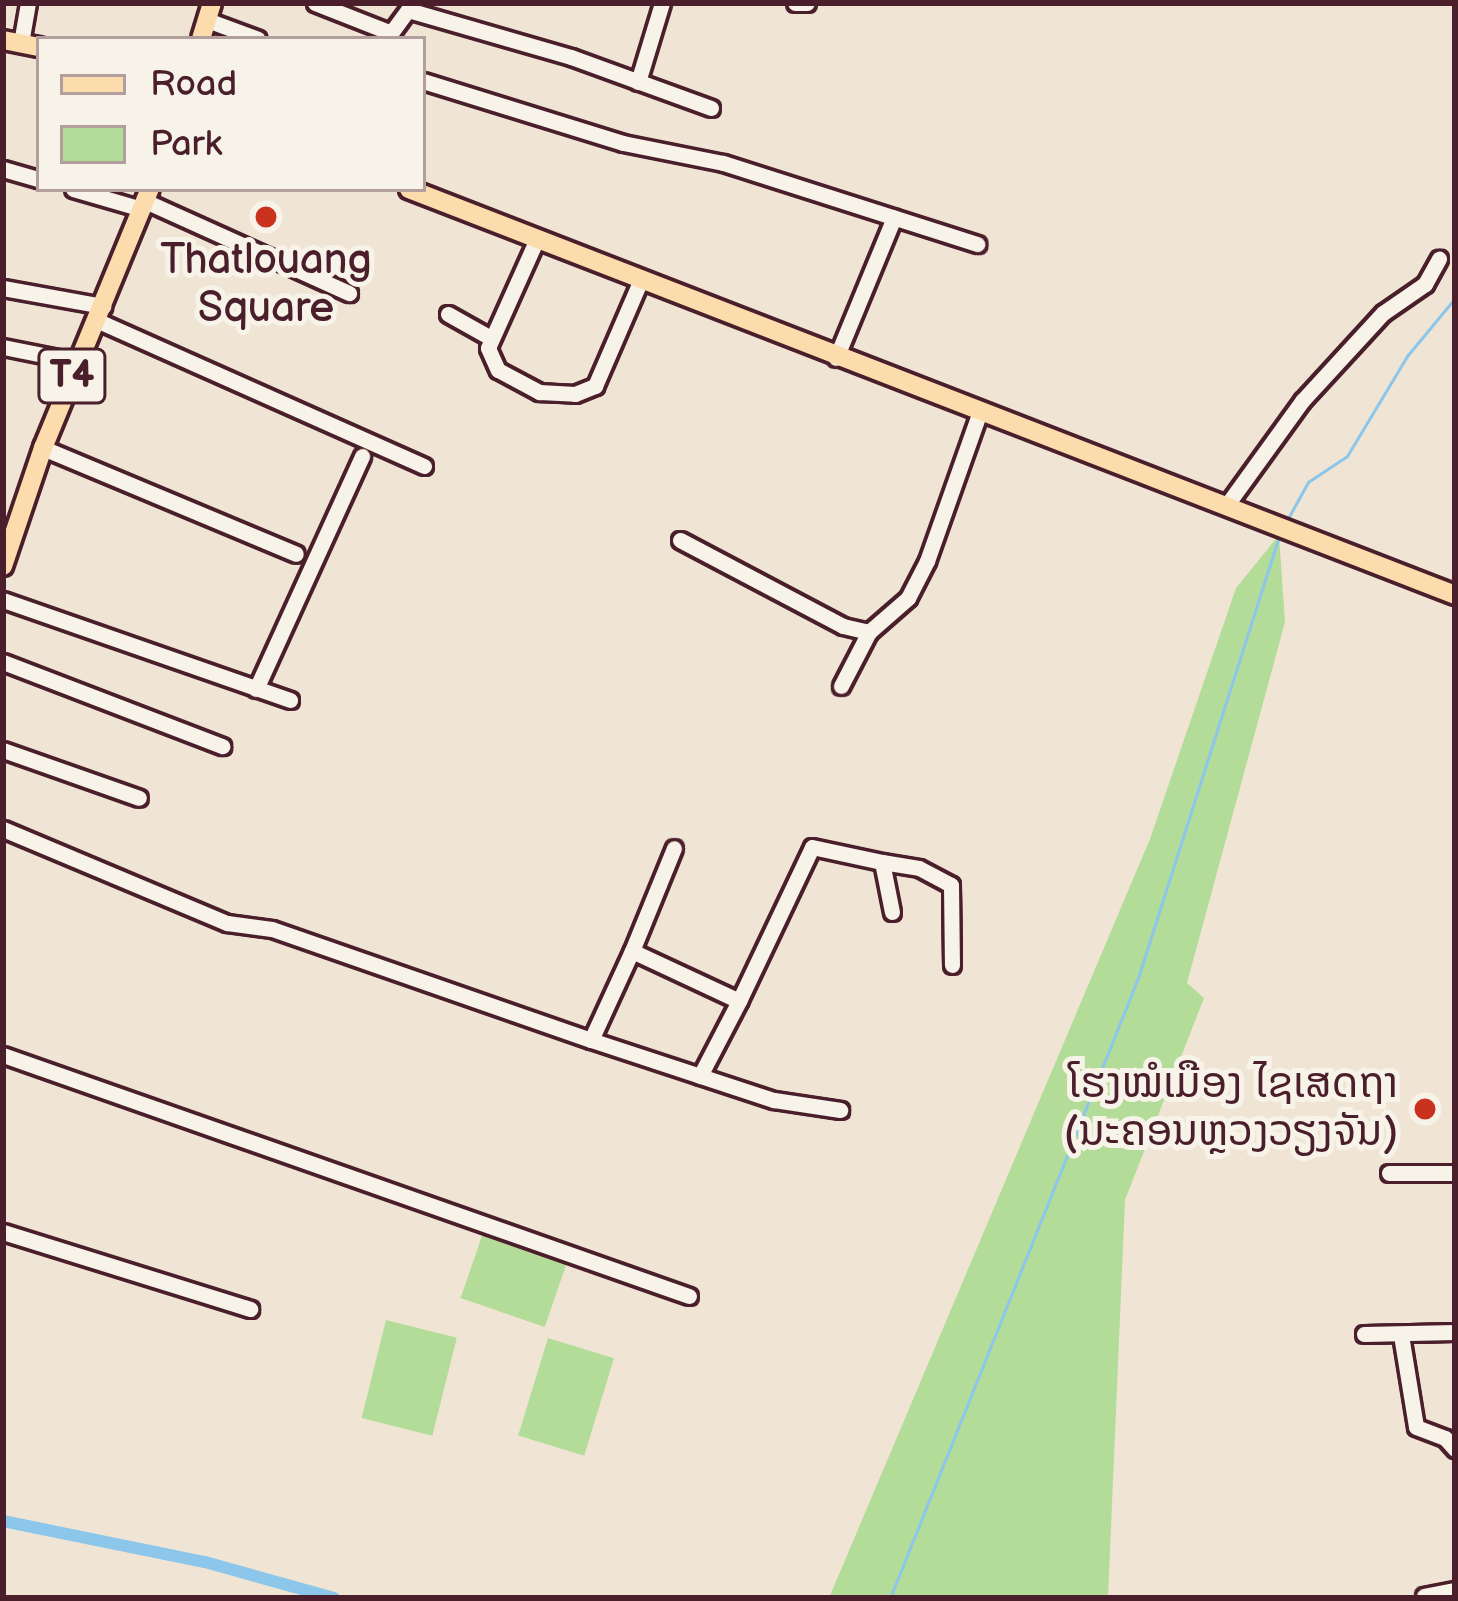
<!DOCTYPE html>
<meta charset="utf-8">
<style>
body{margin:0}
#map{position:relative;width:1458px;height:1601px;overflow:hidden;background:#f0e5d4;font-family:"Balsamiq Sans","Noto Sans Lao",sans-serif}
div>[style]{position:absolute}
.green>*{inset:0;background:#b3dc99;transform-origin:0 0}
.stream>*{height:3px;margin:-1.5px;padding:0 1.5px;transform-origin:1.5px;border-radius:1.5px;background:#8cc6eb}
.canal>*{height:12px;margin:-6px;padding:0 6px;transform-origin:6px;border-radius:6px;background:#8cc6eb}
.roads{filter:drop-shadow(3px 0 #4a1f2b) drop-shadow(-3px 0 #4a1f2b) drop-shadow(0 3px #4a1f2b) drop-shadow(0 -3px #4a1f2b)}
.minor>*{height:15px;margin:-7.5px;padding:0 7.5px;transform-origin:7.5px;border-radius:7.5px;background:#f7f3e8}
.major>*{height:18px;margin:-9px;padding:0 9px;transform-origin:9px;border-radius:9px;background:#fcdcac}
.dots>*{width:33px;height:33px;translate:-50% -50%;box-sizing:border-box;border:6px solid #f7f3e8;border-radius:50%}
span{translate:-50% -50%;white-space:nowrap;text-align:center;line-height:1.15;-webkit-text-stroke:10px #f7f3e8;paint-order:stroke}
.shield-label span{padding:3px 9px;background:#f7f3e8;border:3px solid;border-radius:9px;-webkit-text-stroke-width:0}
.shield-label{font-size:39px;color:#4a1f2b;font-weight:700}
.poi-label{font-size:42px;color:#4a1f2b}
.right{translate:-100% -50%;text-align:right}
.frame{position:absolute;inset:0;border:6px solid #4a1f2b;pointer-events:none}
.legend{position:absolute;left:36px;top:36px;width:390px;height:156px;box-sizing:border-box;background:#f7f3e8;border:3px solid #b29e9c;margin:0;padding:15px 21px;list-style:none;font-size:36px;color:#4a1f2b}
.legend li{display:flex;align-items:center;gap:24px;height:60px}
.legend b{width:60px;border:3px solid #b29e9c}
</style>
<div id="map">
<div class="green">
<div style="clip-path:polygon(1279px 535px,1285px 622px,1187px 983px,1204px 998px,1125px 1200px,1108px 1598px,829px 1598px,1150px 839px,1236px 588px)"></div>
<div style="left:484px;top:1230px;width:89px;height:72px;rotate:19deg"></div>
<div style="left:386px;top:1320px;width:73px;height:101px;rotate:14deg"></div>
<div style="left:548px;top:1338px;width:69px;height:102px;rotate:17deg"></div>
</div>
<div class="stream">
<div style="left:1286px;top:522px;width:46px;rotate:-61.2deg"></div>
<div style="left:1308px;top:482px;width:47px;rotate:-33.7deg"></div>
<div style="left:1347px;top:456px;width:117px;rotate:-59deg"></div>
<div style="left:1407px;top:356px;width:75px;rotate:-50.4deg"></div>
<div style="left:890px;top:1598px;width:668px;rotate:-68.2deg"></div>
<div style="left:1138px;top:978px;width:465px;rotate:-72.3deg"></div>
</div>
<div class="canal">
<div style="left:3px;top:1521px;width:206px;rotate:11.5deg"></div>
<div style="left:205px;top:1562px;width:134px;rotate:15.6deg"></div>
</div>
<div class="roads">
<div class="minor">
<div style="left:315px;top:3px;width:82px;rotate:21.5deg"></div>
<div style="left:391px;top:33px;width:6px;rotate:121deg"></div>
<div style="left:795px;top:3px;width:12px"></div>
<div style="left:207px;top:20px;width:54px;rotate:20.4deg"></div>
<div style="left:391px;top:33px;width:29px;rotate:-54deg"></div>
<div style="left:408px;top:10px;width:170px;rotate:16.1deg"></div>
<div style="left:571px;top:57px;width:149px;rotate:20deg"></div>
<div style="left:21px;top:43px;width:41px;rotate:-80.1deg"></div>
<div style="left:423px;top:81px;width:209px;rotate:17.2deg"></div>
<div style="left:623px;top:143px;width:102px;rotate:11.3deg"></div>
<div style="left:723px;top:163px;width:267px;rotate:17.7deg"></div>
<div style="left:638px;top:82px;width:83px;rotate:-73.1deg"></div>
<div style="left:3px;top:169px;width:37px;rotate:16deg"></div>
<div style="left:73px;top:189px;width:72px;rotate:16.2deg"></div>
<div style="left:145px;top:201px;width:224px;rotate:24.3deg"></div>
<div style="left:536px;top:241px;width:117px;rotate:114.2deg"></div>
<div style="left:488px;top:348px;width:24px;rotate:66deg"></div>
<div style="left:498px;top:370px;width:47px;rotate:28.2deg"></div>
<div style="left:539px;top:392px;width:36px;rotate:3deg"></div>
<div style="left:575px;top:394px;width:22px;rotate:-22deg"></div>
<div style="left:595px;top:386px;width:113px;rotate:-66.6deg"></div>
<div style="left:3px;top:288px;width:102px;rotate:10.2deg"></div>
<div style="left:448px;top:314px;width:47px;rotate:29.3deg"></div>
<div style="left:96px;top:320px;width:359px;rotate:24deg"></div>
<div style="left:3px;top:347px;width:76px;rotate:11.3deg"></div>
<div style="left:836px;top:358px;width:152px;rotate:-67.6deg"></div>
<div style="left:43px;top:448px;width:274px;rotate:22.7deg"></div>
<div style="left:1226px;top:506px;width:130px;rotate:-54.1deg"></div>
<div style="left:1302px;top:401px;width:120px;rotate:-47.4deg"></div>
<div style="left:1383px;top:313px;width:51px;rotate:-34.6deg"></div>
<div style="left:1425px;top:284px;width:29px;rotate:-61deg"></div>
<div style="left:680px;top:540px;width:184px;rotate:27.8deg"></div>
<div style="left:843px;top:626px;width:27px;rotate:13deg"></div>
<div style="left:869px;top:632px;width:52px;rotate:-41.1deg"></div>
<div style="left:908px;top:598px;width:42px;rotate:-62.8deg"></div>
<div style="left:927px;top:561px;width:156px;rotate:-70.5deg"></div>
<div style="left:3px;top:600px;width:304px;rotate:19.2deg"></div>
<div style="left:3px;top:662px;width:235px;rotate:21deg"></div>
<div style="left:841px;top:686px;width:61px;rotate:-62.6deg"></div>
<div style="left:256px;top:689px;width:256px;rotate:-65.5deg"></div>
<div style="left:3px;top:750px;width:144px;rotate:19.4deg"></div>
<div style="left:3px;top:829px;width:243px;rotate:22.8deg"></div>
<div style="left:227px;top:923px;width:45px;rotate:7.6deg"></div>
<div style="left:272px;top:929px;width:338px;rotate:19.2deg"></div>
<div style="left:591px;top:1040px;width:98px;rotate:-65.3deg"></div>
<div style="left:632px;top:951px;width:118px;rotate:25deg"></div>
<div style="left:739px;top:1001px;width:170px;rotate:-64.6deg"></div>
<div style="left:812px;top:847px;width:72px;rotate:12.1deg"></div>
<div style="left:882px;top:862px;width:51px;rotate:78.7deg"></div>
<div style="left:882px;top:862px;width:37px;rotate:9deg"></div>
<div style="left:919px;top:868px;width:36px;rotate:28deg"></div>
<div style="left:951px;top:885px;width:80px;rotate:89.3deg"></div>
<div style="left:632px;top:951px;width:111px;rotate:-67.8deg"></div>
<div style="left:591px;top:1040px;width:193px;rotate:18.2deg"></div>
<div style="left:774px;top:1100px;width:67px;rotate:8.6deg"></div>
<div style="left:3px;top:1055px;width:727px;rotate:19.36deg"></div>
<div style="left:700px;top:1076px;width:85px;rotate:-62.5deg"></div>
<div style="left:1389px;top:1173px;width:66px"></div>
<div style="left:3px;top:1232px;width:259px;rotate:17.3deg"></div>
<div style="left:1364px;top:1334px;width:91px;rotate:-1.3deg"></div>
<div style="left:1401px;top:1335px;width:93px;rotate:80.7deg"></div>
<div style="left:1416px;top:1427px;width:31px;rotate:21deg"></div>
<div style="left:1445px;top:1438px;width:15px;rotate:48deg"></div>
<div style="left:1424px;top:1596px;width:32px;rotate:-11deg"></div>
</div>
<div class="major">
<div style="left:201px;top:39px;width:38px;rotate:-73deg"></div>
<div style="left:3px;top:40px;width:37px;rotate:11deg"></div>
<div style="left:409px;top:189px;width:1122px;rotate:21.21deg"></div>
<div style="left:3px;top:566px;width:125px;rotate:-71.3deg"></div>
<div style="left:43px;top:448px;width:280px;rotate:-67.6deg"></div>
</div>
</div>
<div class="dots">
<div style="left:266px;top:217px;background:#c8321e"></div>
<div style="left:1425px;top:1109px;background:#c8321e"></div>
</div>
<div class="shield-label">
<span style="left:72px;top:376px">T4</span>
</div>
<div class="poi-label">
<span style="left:266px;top:285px">Thatlouang<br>Square</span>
<span class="right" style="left:1398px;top:1109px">ໂຮງໝໍເມືອງ ໄຊເສດຖາ<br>(ນະຄອນຫຼວງວຽງຈັນ)</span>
</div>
<div class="frame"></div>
<ul class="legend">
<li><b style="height:15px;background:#fcdcac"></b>Road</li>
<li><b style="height:33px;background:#b3dc99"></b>Park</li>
</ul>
</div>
